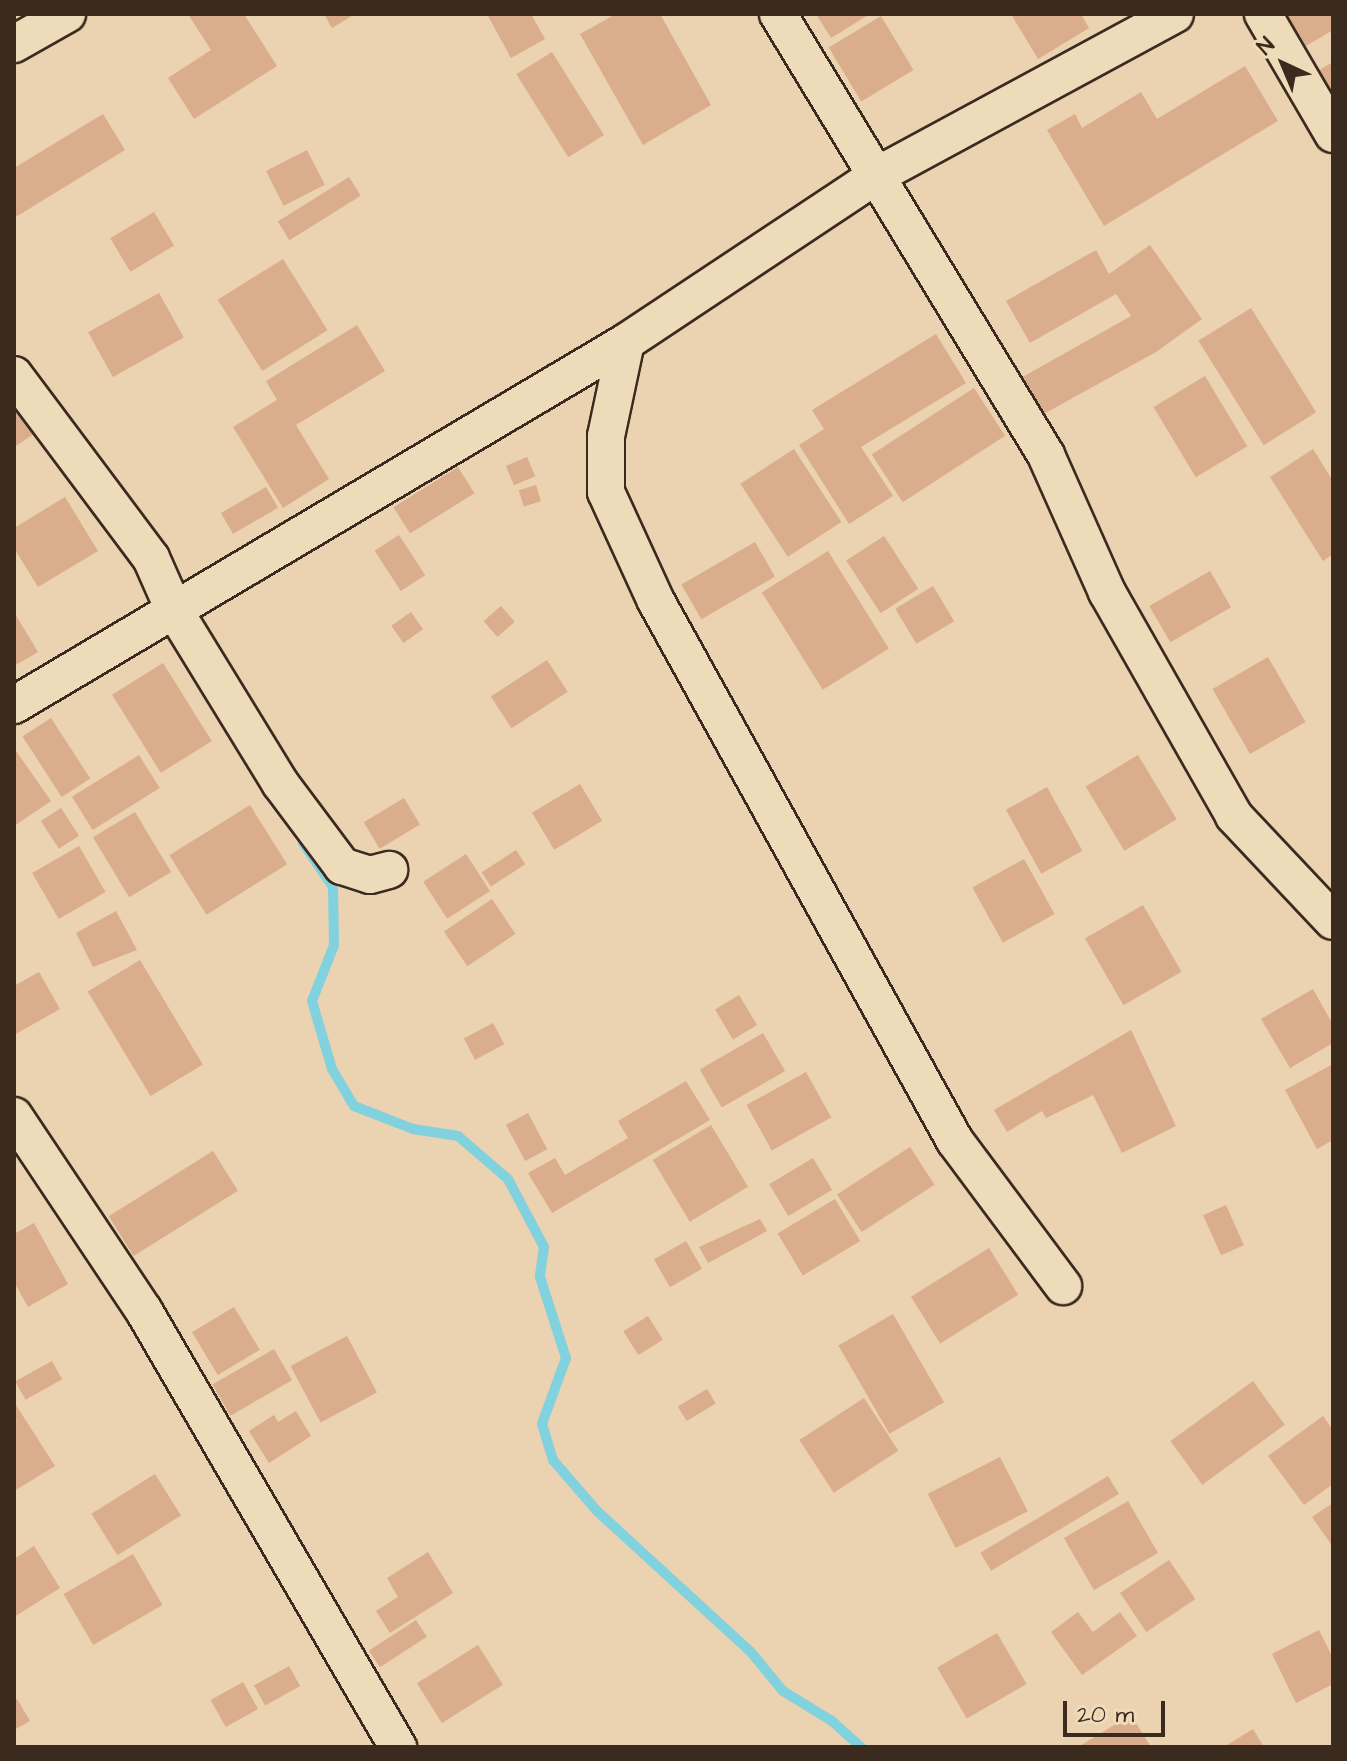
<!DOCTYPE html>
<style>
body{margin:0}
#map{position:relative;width:1347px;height:1761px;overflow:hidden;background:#ebd2b0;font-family:"Architects Daughter",sans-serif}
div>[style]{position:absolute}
.stream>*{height:10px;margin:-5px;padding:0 5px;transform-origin:5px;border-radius:5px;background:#82d1de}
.building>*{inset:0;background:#daad8c;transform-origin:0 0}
.roads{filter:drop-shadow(2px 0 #3b2a1e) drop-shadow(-2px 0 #3b2a1e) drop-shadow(0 2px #3b2a1e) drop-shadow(0 -2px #3b2a1e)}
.street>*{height:36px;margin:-18px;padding:0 18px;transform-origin:18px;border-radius:18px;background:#eedbb9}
span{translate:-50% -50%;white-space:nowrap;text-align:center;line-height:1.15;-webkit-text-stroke:8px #eedbb9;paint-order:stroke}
.frame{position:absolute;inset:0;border:16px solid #3b2a1e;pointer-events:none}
.north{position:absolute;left:1243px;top:24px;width:80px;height:80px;-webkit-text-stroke:6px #eedbb9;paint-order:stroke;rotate:316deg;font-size:22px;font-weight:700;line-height:32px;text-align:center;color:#3b2a1e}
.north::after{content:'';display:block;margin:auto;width:28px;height:36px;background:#3b2a1e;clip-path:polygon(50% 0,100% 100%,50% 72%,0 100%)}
.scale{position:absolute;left:1063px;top:1701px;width:102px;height:36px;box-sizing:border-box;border:4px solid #3b2a1e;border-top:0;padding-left:10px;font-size:24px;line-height:28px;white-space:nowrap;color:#3b2a1e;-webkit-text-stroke:6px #eedbb9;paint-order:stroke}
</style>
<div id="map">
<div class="stream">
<div style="left:303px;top:843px;width:53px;rotate:55.7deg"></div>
<div style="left:333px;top:887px;width:58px;rotate:89deg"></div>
<div style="left:334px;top:945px;width:60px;rotate:111.4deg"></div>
<div style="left:312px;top:1001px;width:71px;rotate:73.6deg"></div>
<div style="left:332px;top:1069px;width:43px;rotate:59.3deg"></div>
<div style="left:354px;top:1106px;width:63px;rotate:21.3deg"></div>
<div style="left:413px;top:1129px;width:46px;rotate:8.8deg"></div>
<div style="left:458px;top:1136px;width:66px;rotate:40.7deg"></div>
<div style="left:508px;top:1179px;width:77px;rotate:62.1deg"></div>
<div style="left:544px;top:1247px;width:30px;rotate:98deg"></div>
<div style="left:540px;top:1277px;width:85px;rotate:72.2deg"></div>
<div style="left:566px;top:1358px;width:70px;rotate:110deg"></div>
<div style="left:542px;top:1424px;width:38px;rotate:73deg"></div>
<div style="left:553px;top:1460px;width:67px;rotate:49.2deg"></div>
<div style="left:597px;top:1511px;width:207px;rotate:42.5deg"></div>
<div style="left:750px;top:1651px;width:52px;rotate:50.5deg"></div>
<div style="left:783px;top:1691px;width:57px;rotate:31.5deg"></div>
<div style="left:832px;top:1721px;width:39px;rotate:42deg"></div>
</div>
<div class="building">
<div style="clip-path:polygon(188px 14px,244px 14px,277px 66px,194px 119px,168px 78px,211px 50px)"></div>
<div style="clip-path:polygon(324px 14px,355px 14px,332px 28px)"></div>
<div style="clip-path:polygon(487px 14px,531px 14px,545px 39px,511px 58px)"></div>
<div style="clip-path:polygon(616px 14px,660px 14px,711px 105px,643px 145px,580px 34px)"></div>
<div style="clip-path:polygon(816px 14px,870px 14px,831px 38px)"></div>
<div style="clip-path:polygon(1011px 14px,1081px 14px,1089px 28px,1038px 59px)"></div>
<div style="clip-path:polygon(1286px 14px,1333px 14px,1333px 30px,1306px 46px)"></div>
<div style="left:881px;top:16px;width:63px;height:61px;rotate:59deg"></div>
<div style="left:552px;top:52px;width:98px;height:42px;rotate:58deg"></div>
<div style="clip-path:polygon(1333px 62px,1333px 100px,1316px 72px)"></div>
<div style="clip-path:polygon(1245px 66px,1278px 121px,1104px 226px,1047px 130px,1075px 114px,1082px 128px,1141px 92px,1157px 119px)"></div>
<div style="clip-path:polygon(103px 114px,125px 150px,14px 218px,14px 168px)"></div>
<div style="left:307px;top:150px;width:39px;height:46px;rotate:63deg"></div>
<div style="left:349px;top:177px;width:22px;height:84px;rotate:58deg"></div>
<div style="left:154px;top:212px;width:39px;height:51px;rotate:59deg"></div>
<div style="clip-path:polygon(1150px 245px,1202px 319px,1156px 352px,1040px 416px,1019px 379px,1131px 316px,1116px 294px,1030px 343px,1006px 301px,1096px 250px,1109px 274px)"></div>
<div style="left:283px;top:259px;width:84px;height:77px;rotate:58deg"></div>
<div style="left:159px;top:293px;width:51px;height:81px;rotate:61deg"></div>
<div style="left:1251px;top:308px;width:123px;height:62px;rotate:58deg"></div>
<div style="clip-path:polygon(357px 325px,385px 371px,296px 425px,329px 479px,283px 508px,233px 427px,277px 400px,266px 381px)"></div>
<div style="clip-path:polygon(936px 334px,966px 383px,861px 447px,893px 496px,849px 524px,799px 445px,824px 429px,812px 410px)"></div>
<div style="left:1205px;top:376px;width:82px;height:60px;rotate:59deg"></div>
<div style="left:974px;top:388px;width:57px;height:122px;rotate:57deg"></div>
<div style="clip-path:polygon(14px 403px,34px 434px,14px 447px)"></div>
<div style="left:794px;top:449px;width:87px;height:64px;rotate:57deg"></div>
<div style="clip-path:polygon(1313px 449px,1333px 481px,1333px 554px,1323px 561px,1270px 477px)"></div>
<div style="left:527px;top:457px;width:21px;height:23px;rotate:67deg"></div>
<div style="left:458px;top:467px;width:31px;height:76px;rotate:58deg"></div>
<div style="left:536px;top:485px;width:17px;height:18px;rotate:73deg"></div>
<div style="left:266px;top:487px;width:24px;height:52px;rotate:60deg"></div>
<div style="clip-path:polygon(65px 497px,98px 551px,38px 587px,14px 548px,14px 528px)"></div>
<div style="left:399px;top:535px;width:48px;height:29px;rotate:57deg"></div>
<div style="left:884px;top:536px;width:63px;height:45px;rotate:57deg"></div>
<div style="left:755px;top:542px;width:40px;height:85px;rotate:60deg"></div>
<div style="left:828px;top:551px;width:115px;height:78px;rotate:58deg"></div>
<div style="left:1210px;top:571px;width:42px;height:70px;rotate:60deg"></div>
<div style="left:933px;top:586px;width:41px;height:44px;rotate:59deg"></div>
<div style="left:501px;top:606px;width:21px;height:23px;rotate:49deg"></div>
<div style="clip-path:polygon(14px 612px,38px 652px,14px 666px)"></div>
<div style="left:411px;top:612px;width:21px;height:24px;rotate:55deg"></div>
<div style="left:1268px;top:657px;width:75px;height:64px;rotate:60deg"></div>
<div style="left:547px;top:660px;width:38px;height:67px;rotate:57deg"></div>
<div style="left:163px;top:663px;width:92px;height:60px;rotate:58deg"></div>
<div style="left:51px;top:718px;width:72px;height:34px;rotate:57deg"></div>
<div style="clip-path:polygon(14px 748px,51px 801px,14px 826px)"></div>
<div style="left:139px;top:755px;width:39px;height:79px;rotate:58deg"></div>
<div style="left:1138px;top:755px;width:75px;height:61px;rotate:59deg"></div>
<div style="left:580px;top:784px;width:43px;height:56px;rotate:59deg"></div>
<div style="left:1047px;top:787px;width:73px;height:47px;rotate:61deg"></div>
<div style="left:404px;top:798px;width:31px;height:47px;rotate:59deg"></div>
<div style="left:250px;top:805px;width:70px;height:95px;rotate:58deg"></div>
<div style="left:61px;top:808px;width:33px;height:24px;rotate:57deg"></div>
<div style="left:135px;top:812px;width:70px;height:49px;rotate:59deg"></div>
<div style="left:79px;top:846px;width:53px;height:54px;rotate:60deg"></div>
<div style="left:516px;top:850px;width:17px;height:41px;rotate:57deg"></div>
<div style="left:466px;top:854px;width:44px;height:51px;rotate:57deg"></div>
<div style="left:1024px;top:859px;width:63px;height:59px;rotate:61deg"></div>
<div style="left:492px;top:899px;width:42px;height:58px;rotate:56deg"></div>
<div style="left:1143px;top:905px;width:77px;height:67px;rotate:60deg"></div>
<div style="clip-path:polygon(116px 911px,137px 950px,93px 967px,76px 933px)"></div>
<div style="left:140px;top:960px;width:122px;height:61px;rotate:59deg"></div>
<div style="clip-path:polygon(39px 972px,60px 1009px,14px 1035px,14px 986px)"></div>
<div style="clip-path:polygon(1313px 989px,1333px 1025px,1333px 1043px,1290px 1068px,1261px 1019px)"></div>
<div style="left:739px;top:995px;width:35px;height:28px;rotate:59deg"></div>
<div style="left:493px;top:1023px;width:24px;height:33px;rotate:62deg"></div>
<div style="clip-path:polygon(1131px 1030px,1176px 1126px,1122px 1153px,1093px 1095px,1046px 1118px,1042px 1111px,1007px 1132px,994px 1110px)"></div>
<div style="left:763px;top:1033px;width:44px;height:73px;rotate:60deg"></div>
<div style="clip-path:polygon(1333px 1064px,1333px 1140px,1317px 1149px,1285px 1090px)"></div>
<div style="left:806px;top:1072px;width:52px;height:68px;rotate:61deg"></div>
<div style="clip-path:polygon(686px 1081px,710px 1120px,552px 1213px,528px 1173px,555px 1158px,565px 1175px,628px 1138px,618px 1121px)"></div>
<div style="left:528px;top:1113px;width:41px;height:25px;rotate:62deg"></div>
<div style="left:711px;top:1125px;width:72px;height:68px;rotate:59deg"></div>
<div style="left:910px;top:1147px;width:45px;height:87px;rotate:57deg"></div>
<div style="left:213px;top:1151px;width:47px;height:123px;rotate:58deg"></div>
<div style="left:813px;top:1158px;width:37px;height:51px;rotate:59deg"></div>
<div style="left:835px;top:1199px;width:49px;height:67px;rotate:59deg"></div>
<div style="left:1226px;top:1205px;width:44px;height:25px;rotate:66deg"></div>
<div style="clip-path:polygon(760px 1219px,767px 1231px,708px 1263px,699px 1247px)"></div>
<div style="clip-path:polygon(34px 1223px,68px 1284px,28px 1307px,14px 1282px,14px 1234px)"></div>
<div style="left:686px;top:1241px;width:32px;height:37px;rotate:60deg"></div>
<div style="left:989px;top:1248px;width:55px;height:92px;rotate:58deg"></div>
<div style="left:234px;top:1307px;width:50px;height:49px;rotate:59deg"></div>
<div style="left:893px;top:1314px;width:102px;height:63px;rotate:60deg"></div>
<div style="left:648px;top:1316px;width:28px;height:29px;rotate:58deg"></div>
<div style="left:347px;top:1336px;width:64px;height:64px;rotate:62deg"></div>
<div style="left:274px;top:1349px;width:36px;height:71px;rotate:60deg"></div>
<div style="left:52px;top:1361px;width:21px;height:42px;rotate:61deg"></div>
<div style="left:1253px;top:1381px;width:54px;height:102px;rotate:54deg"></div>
<div style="left:707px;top:1389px;width:17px;height:34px;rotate:59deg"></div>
<div style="left:864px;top:1398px;width:63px;height:77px;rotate:57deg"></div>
<div style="clip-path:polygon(14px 1402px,55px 1466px,14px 1491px)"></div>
<div style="clip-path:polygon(296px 1411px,311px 1436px,269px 1463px,249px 1431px,274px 1415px,278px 1422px)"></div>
<div style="clip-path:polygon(1323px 1416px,1333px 1430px,1333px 1484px,1304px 1505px,1268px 1456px)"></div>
<div style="left:1000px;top:1457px;width:61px;height:81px;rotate:63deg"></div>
<div style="left:155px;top:1474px;width:49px;height:75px;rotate:58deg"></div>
<div style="left:1108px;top:1476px;width:21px;height:149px;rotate:59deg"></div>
<div style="left:1128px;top:1501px;width:60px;height:74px;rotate:60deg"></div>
<div style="clip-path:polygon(1333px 1503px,1333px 1547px,1312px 1517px)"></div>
<div style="clip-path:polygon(34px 1546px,60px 1588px,14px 1617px,14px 1559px)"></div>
<div style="clip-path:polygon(428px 1552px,453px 1593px,390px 1633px,376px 1611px,398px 1597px,387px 1578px)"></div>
<div style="left:133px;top:1554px;width:59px;height:80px;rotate:60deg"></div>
<div style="left:1169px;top:1560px;width:47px;height:59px;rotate:56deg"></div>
<div style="clip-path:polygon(1078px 1612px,1093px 1632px,1120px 1612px,1137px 1636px,1082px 1675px,1051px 1632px)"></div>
<div style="left:416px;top:1620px;width:20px;height:56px;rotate:57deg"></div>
<div style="clip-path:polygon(1319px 1630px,1333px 1658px,1333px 1684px,1296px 1703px,1272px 1654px)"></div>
<div style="left:997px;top:1633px;width:59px;height:69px;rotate:60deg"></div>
<div style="left:478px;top:1645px;width:47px;height:72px;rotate:58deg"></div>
<div style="left:289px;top:1666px;width:23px;height:40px;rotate:61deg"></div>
<div style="left:243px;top:1682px;width:31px;height:37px;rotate:61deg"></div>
<div style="clip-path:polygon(17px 1699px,30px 1721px,14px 1730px,14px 1701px)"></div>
<div style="clip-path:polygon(1131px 1715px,1151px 1747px,1078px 1747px)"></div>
<div style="clip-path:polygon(1253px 1729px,1264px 1747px,1224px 1747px)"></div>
</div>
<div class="roads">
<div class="street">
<div style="left:778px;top:14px;width:516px;rotate:58.71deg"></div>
<div style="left:1046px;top:455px;width:150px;rotate:66deg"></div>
<div style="left:1107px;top:592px;width:257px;rotate:60.4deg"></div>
<div style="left:1234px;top:816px;width:144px;rotate:46.7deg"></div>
<div style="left:1263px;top:14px;width:139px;rotate:59.7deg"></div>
<div style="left:14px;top:44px;width:61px;rotate:-29.5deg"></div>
<div style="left:626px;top:342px;width:96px;rotate:102deg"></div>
<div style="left:606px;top:436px;width:56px;rotate:90deg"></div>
<div style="left:606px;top:492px;width:120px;rotate:65.4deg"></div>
<div style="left:656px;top:601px;width:617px;rotate:61.03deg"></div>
<div style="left:955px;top:1141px;width:181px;rotate:53.3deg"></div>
<div style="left:14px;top:375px;width:229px;rotate:53.2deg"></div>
<div style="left:151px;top:558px;width:57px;rotate:66.1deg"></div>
<div style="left:174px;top:610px;width:203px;rotate:58.5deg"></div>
<div style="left:280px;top:783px;width:104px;rotate:53.2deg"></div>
<div style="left:342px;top:866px;width:29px;rotate:18deg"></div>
<div style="left:370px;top:875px;width:20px;rotate:-15deg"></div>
<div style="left:14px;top:705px;width:712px;rotate:-30.67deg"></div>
<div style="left:626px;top:342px;width:298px;rotate:-33.6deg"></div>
<div style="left:874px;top:177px;width:342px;rotate:-28.4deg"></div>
<div style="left:14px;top:1116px;width:234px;rotate:56.3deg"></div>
<div style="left:144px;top:1311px;width:505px;rotate:59.78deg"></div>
</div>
</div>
<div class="frame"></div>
<div class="north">N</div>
<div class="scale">20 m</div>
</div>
